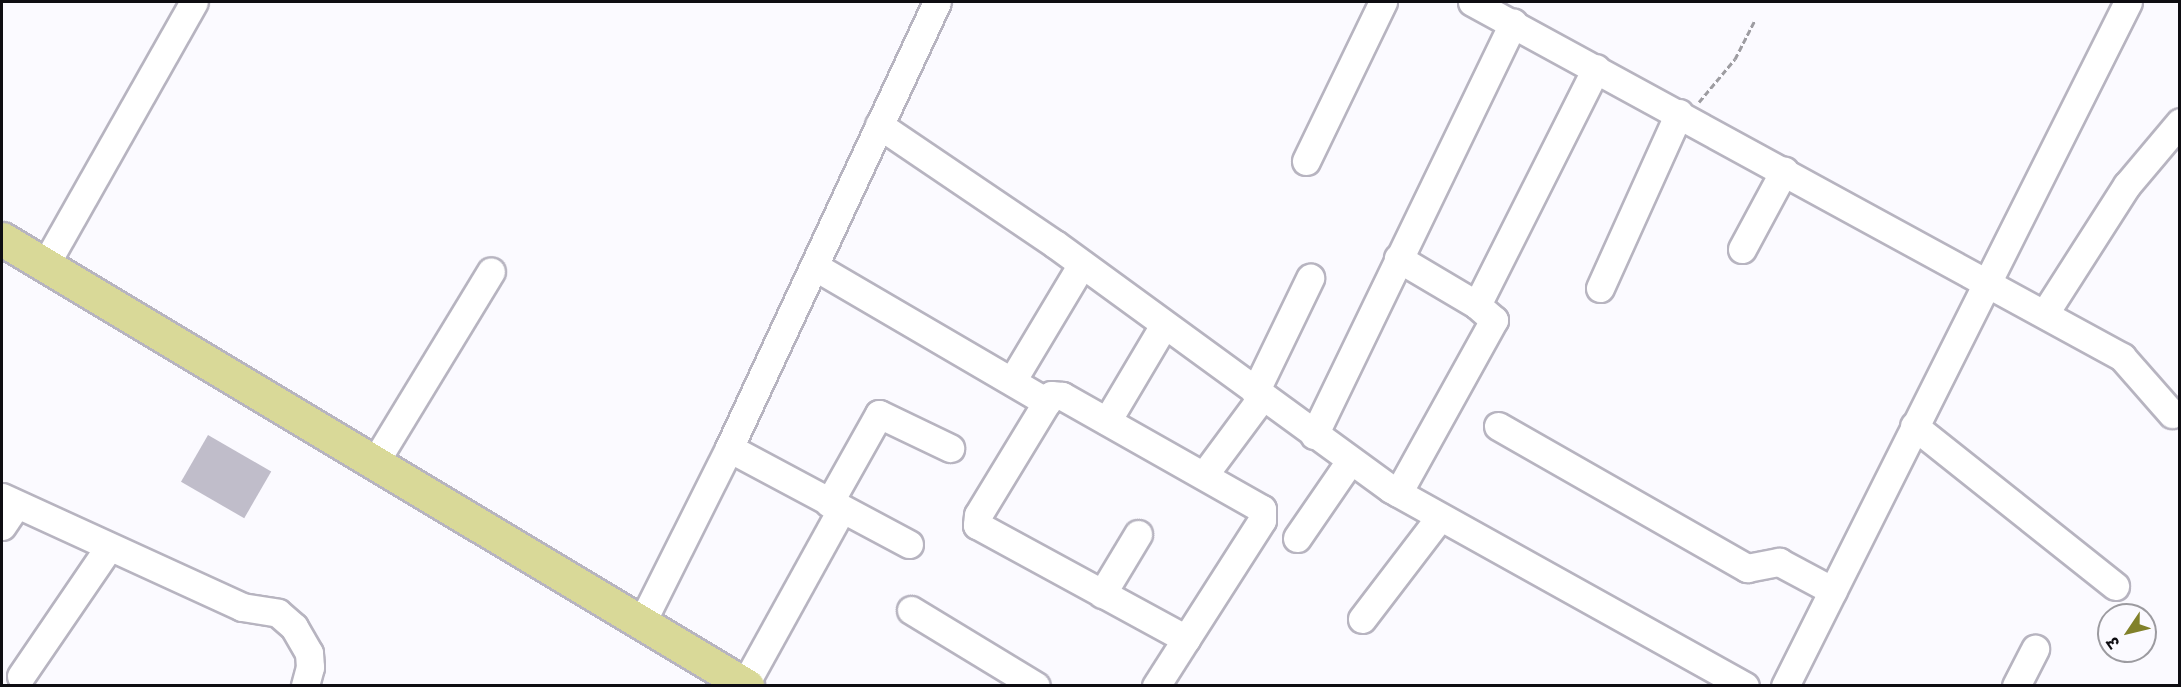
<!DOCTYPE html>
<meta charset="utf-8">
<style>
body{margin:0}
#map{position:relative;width:2181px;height:687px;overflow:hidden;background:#fbfaff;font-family:Poppins,"Noto Sans Devanagari",sans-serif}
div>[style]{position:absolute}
.building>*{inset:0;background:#c0bdca;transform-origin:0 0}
.path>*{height:3px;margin-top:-1.5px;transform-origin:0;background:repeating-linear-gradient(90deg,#9d9ca1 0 6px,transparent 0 9px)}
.roads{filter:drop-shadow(2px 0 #b7b4c0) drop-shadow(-2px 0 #b7b4c0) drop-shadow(0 2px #b7b4c0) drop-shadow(0 -2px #b7b4c0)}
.minor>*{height:27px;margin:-13.5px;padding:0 13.5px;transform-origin:13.5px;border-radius:13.5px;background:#fff}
.major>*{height:33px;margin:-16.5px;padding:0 16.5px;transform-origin:16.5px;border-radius:16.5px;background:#d9d998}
span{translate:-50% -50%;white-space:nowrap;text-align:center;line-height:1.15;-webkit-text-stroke:6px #fbfaff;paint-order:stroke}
.frame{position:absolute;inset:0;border:3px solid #0e0d12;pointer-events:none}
.north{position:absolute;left:2097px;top:603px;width:60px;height:60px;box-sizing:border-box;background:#fbfaff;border:2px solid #9c9ba0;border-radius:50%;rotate:235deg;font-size:16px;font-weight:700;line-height:24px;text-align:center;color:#0e0d12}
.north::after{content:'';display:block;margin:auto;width:21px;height:27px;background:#81812a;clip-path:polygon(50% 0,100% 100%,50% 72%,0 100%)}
</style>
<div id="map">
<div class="building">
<div style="left:208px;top:435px;width:73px;height:54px;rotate:30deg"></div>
</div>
<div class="path">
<div style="left:1699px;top:102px;width:56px;rotate:-50.1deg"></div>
<div style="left:1735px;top:59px;width:44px;rotate:-62.9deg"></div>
</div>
<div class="roads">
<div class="minor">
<div style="left:1472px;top:2px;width:741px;rotate:28.64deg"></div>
<div style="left:2122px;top:357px;width:76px;rotate:48.7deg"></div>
<div style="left:879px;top:125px;width:212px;rotate:34.1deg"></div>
<div style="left:1055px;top:244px;width:416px;rotate:36.1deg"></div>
<div style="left:1391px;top:489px;width:405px;rotate:29.1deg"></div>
<div style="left:1306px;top:161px;width:177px;rotate:-64.2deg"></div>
<div style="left:1742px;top:249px;width:89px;rotate:-61.7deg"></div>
<div style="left:45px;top:265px;width:302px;rotate:-60.5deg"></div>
<div style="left:814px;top:266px;width:270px;rotate:30.3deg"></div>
<div style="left:1600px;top:288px;width:192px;rotate:-65.7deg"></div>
<div style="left:1477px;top:305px;width:265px;rotate:-63.3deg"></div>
<div style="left:2045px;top:313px;width:152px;rotate:-57.4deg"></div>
<div style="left:2127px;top:185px;width:82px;rotate:-49.9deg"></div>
<div style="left:1012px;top:381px;width:136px;rotate:-59.1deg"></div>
<div style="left:1255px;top:392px;width:127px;rotate:-64.2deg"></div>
<div style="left:1107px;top:421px;width:112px;rotate:-59.3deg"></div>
<div style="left:1498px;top:426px;width:287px;rotate:29.7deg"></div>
<div style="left:1747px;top:568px;width:33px;rotate:-11deg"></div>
<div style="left:1779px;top:562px;width:61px;rotate:28.2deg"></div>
<div style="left:1914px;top:426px;width:257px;rotate:38.5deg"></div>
<div style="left:1314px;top:435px;width:458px;rotate:-64.2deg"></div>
<div style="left:729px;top:448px;width:204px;rotate:28.1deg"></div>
<div style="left:375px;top:462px;width:223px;rotate:-58.7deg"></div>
<div style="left:1204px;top:475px;width:97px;rotate:-53.4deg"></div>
<div style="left:1398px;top:493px;width:198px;rotate:-61deg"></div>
<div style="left:1494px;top:320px;width:23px;rotate:-139deg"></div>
<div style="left:1477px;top:305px;width:92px;rotate:-149.3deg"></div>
<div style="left:2px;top:497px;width:264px;rotate:24.6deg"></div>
<div style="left:242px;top:607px;width:36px;rotate:9deg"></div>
<div style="left:278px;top:613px;width:21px;rotate:41deg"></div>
<div style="left:294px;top:627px;width:30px;rotate:60deg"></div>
<div style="left:309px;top:653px;width:14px;rotate:86deg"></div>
<div style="left:310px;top:667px;width:20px;rotate:105deg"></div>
<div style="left:829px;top:503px;width:102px;rotate:-60.7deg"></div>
<div style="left:879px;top:414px;width:79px;rotate:25.6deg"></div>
<div style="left:2px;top:526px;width:25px;rotate:-56deg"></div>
<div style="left:1297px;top:538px;width:93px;rotate:-55.5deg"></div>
<div style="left:1102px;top:594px;width:70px;rotate:-59deg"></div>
<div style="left:911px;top:610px;width:146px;rotate:31.3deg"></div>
<div style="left:1362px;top:619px;width:128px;rotate:-52.6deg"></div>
<div style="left:641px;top:624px;width:197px;rotate:-63.4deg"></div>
<div style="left:729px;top:448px;width:492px;rotate:-65deg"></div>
<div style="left:21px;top:676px;width:156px;rotate:-55.7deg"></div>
<div style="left:745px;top:684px;width:199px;rotate:-61.1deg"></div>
<div style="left:1156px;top:686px;width:56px;rotate:-57.4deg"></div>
<div style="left:1186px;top:639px;width:141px;rotate:-57.4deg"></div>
<div style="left:1262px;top:520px;width:11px;rotate:-90deg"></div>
<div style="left:1262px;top:509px;width:230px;rotate:-150.5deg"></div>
<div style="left:1062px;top:396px;width:11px;rotate:-175deg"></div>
<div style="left:1051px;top:395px;width:140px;rotate:121.3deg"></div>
<div style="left:978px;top:515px;width:10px;rotate:96deg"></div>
<div style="left:977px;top:525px;width:238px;rotate:28.6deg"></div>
<div style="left:1785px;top:686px;width:765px;rotate:-63.37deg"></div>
<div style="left:2016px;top:686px;width:42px;rotate:-62.8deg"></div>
</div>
<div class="major">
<div style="left:2px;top:239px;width:869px;rotate:30.96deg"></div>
</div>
</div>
<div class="frame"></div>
<div class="north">उ</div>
</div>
